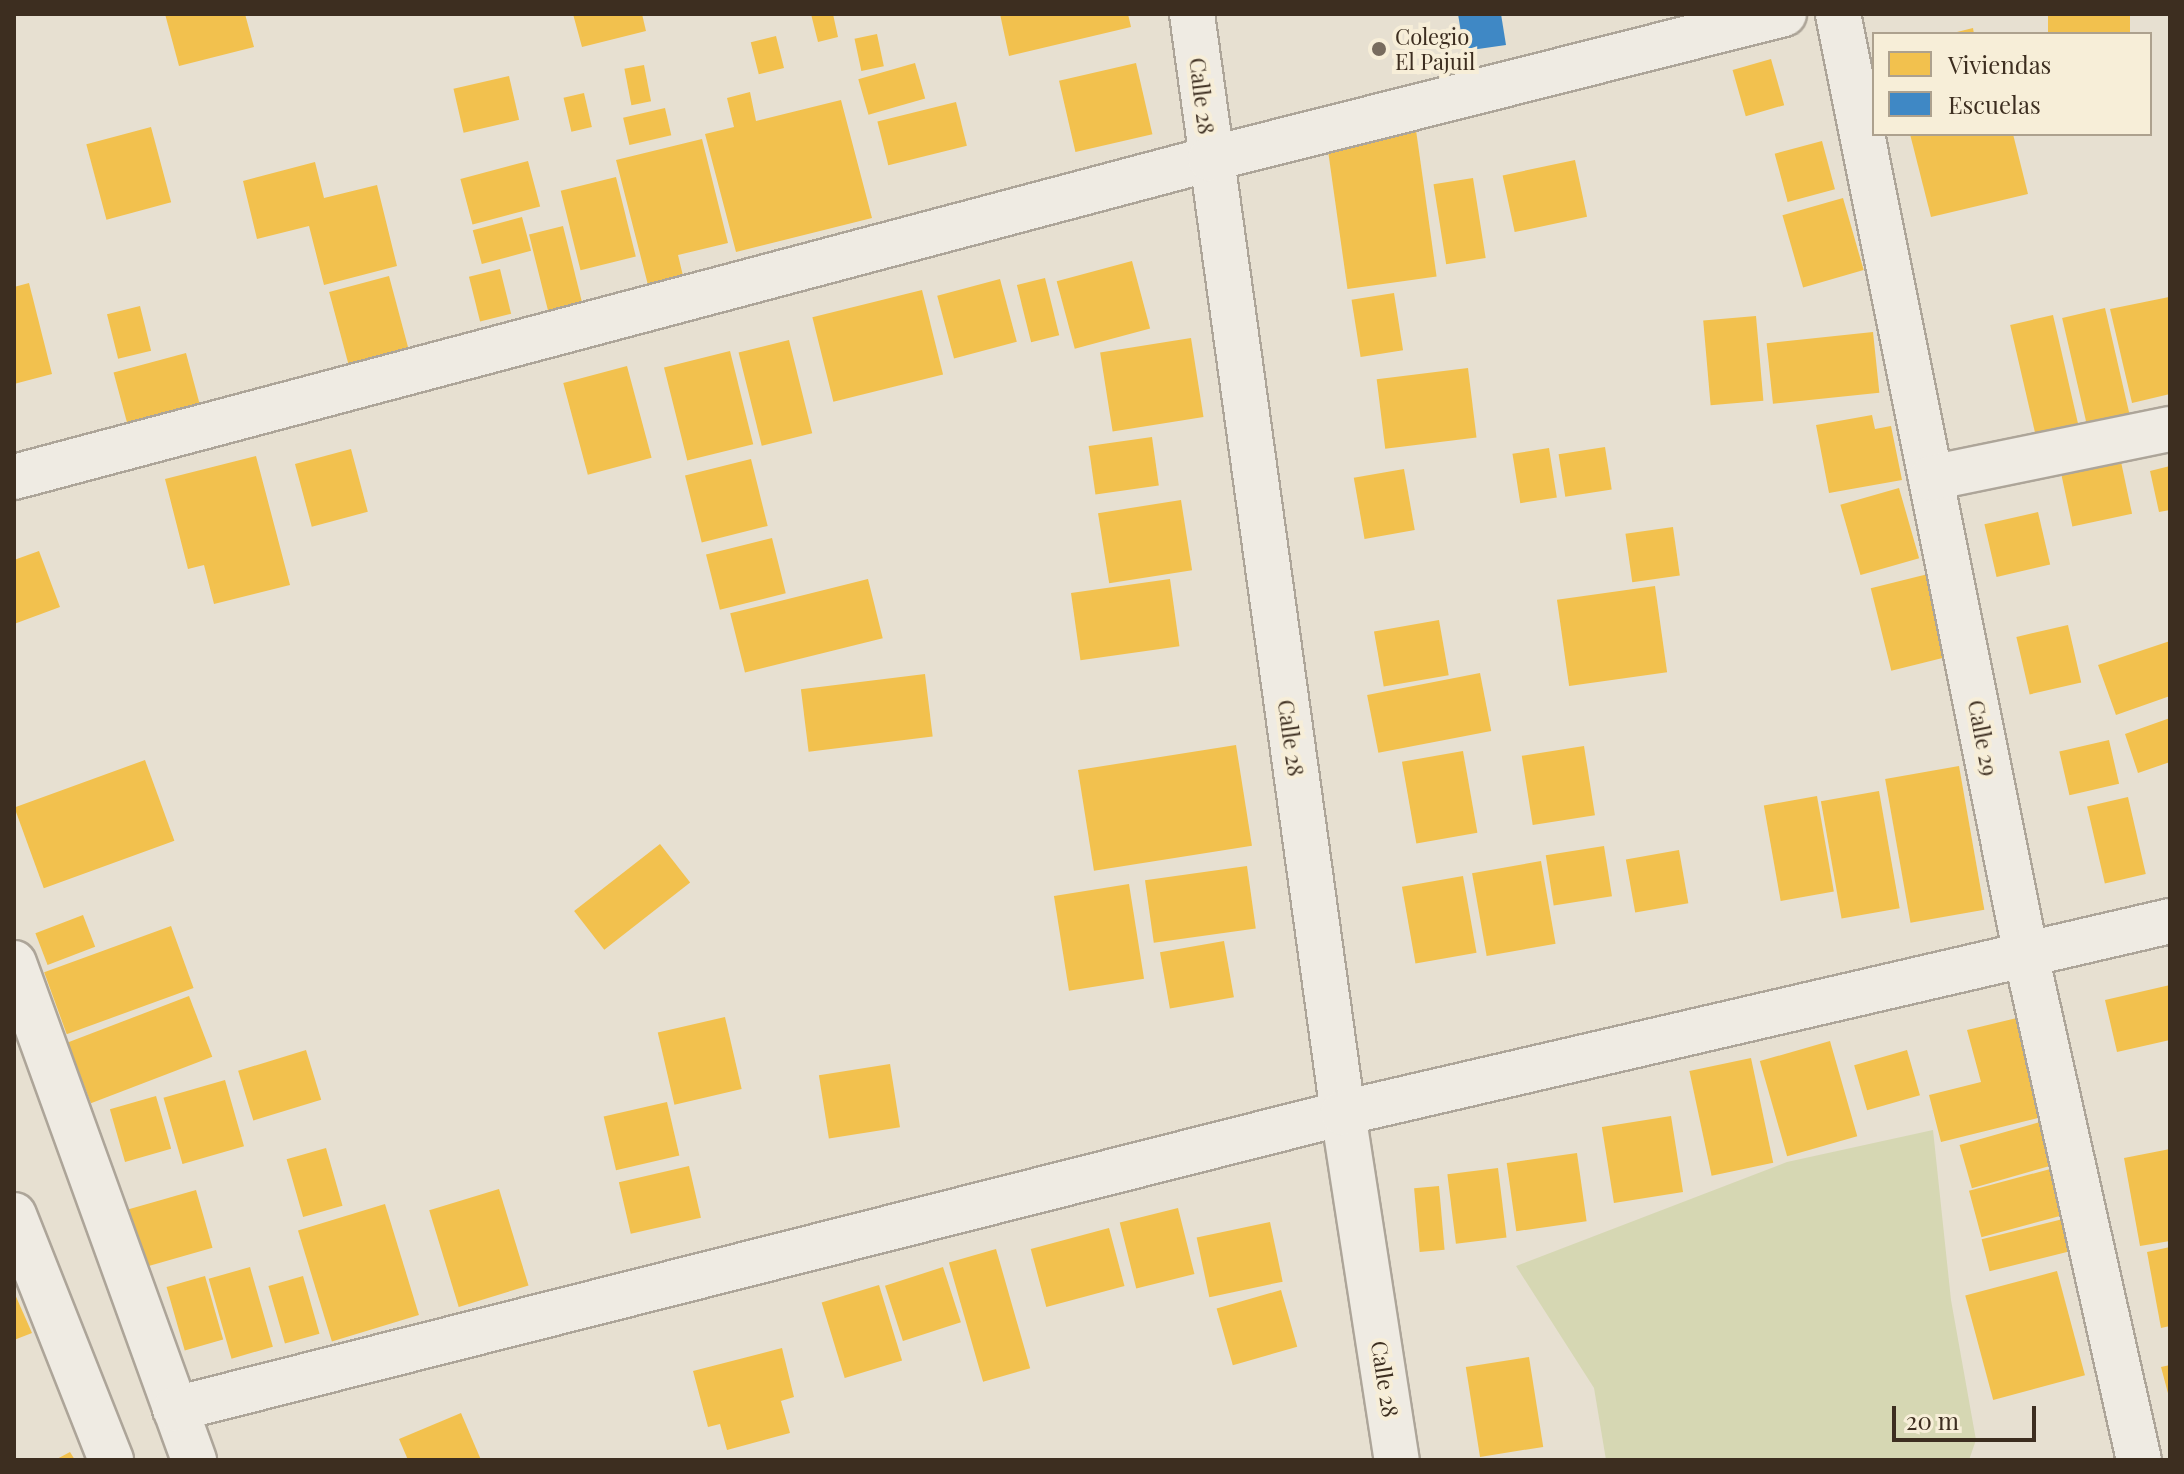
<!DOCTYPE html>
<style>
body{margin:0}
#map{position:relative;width:2184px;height:1474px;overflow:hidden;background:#e7e0d1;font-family:"Playfair Display",serif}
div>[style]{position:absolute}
.green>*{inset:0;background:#d6d7b3}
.homes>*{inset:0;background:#f2c14e;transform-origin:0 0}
.schools>*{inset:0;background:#3f88c5}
.roads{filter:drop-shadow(2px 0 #ada599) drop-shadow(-2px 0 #ada599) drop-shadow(0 2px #ada599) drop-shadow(0 -2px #ada599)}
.street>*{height:44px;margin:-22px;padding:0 22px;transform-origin:22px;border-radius:22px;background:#efebe3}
.dots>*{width:22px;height:22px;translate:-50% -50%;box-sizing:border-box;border:4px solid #f7eed8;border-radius:50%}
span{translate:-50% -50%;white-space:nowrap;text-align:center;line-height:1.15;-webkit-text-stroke:8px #f7eed8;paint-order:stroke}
.poi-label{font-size:22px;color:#3d2e20}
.left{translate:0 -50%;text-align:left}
.street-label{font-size:22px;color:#3d2e20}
.frame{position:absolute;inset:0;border:16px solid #3d2e20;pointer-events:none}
.legend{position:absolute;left:1872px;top:32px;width:280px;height:104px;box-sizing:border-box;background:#f7eed8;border:2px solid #ada18e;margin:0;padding:10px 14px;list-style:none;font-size:24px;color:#3d2e20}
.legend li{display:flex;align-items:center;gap:16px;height:40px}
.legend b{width:40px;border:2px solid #ada18e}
.scale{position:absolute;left:1892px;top:1406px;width:144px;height:36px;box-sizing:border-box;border:4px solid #3d2e20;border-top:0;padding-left:10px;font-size:24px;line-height:28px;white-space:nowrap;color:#3d2e20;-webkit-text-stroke:6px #f7eed8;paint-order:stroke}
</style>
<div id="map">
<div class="green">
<div style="clip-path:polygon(1933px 1130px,1951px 1300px,1976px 1440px,1969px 1460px,1606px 1460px,1594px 1388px,1516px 1266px,1787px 1162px)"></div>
</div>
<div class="homes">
<div style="clip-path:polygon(165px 14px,245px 14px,254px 47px,179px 66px)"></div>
<div style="clip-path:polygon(573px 14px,642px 14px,646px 31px,582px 47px)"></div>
<div style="clip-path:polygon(811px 14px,833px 14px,838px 37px,818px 42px)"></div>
<div style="clip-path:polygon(1000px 14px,1128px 14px,1131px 27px,1009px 56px)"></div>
<div style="left:2048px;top:14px;width:82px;height:20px"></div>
<div style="clip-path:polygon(1973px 28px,1974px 34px,1954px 34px,1953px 33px)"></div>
<div style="left:877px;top:34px;width:33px;height:23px;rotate:78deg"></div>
<div style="left:776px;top:36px;width:33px;height:26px;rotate:76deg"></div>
<div style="left:1771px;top:59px;width:48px;height:40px;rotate:74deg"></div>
<div style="left:915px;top:63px;width:37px;height:59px;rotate:74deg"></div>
<div style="left:1136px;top:63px;width:73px;height:79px;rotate:77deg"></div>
<div style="left:644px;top:65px;width:37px;height:20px;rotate:79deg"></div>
<div style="left:509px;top:76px;width:45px;height:57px;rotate:77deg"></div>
<div style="clip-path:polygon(750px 92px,756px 121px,841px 100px,872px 218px,736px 252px,705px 134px,734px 127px,727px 98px)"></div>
<div style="left:584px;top:93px;width:35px;height:21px;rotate:77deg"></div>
<div style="left:956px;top:102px;width:45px;height:81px;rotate:76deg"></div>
<div style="left:665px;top:108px;width:28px;height:43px;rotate:77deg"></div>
<div style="left:151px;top:127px;width:78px;height:67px;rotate:75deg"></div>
<div style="left:1416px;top:130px;width:148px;height:90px;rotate:82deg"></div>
<div style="clip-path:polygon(1910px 134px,2013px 134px,2028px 194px,1931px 217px)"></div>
<div style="clip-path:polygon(702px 139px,728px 243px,678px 255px,684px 280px,649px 289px,616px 160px)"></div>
<div style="left:1822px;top:141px;width:50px;height:49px;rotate:75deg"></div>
<div style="left:1575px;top:160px;width:58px;height:74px;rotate:78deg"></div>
<div style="left:528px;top:161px;width:47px;height:70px;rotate:75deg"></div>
<div style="clip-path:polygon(315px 162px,324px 198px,377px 185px,397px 266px,324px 285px,309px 226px,257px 239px,243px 181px)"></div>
<div style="left:616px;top:177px;width:82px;height:57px;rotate:76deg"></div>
<div style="left:1473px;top:178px;width:81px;height:40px;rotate:81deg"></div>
<div style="left:1843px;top:198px;width:75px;height:63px;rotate:74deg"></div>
<div style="left:522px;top:217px;width:35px;height:51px;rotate:75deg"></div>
<div style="left:563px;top:226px;width:82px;height:35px;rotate:76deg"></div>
<div style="left:1132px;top:261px;width:70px;height:78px;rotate:75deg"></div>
<div style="left:500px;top:269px;width:46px;height:32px;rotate:76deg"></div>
<div style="left:389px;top:276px;width:75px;height:62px;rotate:75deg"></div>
<div style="left:1045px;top:278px;width:59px;height:29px;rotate:76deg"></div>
<div style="left:1000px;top:279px;width:65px;height:65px;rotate:75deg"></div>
<div style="clip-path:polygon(29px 283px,52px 374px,14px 384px,14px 287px)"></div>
<div style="left:922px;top:290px;width:87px;height:113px;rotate:76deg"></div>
<div style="left:1394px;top:293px;width:58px;height:43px;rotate:81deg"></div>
<div style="clip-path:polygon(2169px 297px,2170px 394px,2132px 403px,2110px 309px)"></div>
<div style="left:140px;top:306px;width:46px;height:34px;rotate:76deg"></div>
<div style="left:2105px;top:308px;width:111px;height:44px;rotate:77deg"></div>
<div style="left:2053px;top:315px;width:111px;height:44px;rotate:77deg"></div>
<div style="left:1756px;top:316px;width:85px;height:53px;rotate:85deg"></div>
<div style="left:1873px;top:332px;width:61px;height:107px;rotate:84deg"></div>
<div style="left:1191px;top:338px;width:80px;height:92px;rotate:81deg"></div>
<div style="left:789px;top:340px;width:96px;height:52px;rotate:76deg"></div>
<div style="left:730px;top:351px;width:96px;height:68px;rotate:76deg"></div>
<div style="left:186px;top:353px;width:55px;height:75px;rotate:75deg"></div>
<div style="left:627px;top:366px;width:95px;height:66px;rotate:75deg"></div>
<div style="left:1468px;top:368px;width:70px;height:92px;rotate:83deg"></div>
<div style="clip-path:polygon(1872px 415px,1875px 429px,1891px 426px,1902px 480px,1829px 493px,1816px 425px)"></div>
<div style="left:1152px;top:437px;width:49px;height:64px;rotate:82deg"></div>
<div style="left:1605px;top:447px;width:43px;height:47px;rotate:81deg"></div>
<div style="left:1549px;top:448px;width:50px;height:37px;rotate:81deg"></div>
<div style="left:351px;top:449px;width:65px;height:58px;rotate:75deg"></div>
<div style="clip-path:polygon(256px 456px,290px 585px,214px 604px,204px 565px,188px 569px,165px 479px)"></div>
<div style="left:2120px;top:457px;width:58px;height:61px;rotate:78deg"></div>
<div style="left:751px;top:459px;width:69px;height:68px;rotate:76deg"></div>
<div style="clip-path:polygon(2170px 466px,2170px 510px,2159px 512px,2150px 471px)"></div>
<div style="left:1404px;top:469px;width:62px;height:51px;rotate:80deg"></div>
<div style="left:1899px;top:488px;width:73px;height:61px;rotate:74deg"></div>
<div style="left:1181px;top:500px;width:71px;height:84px;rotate:81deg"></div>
<div style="left:2038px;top:512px;width:54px;height:55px;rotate:77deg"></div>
<div style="left:1673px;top:527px;width:49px;height:48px;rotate:82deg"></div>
<div style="left:772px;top:538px;width:57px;height:68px;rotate:76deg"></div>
<div style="clip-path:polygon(39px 551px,60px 607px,14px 624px,14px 560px)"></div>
<div style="left:1928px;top:574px;width:85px;height:59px;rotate:76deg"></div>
<div style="left:868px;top:579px;width:61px;height:142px;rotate:76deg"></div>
<div style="left:1170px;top:579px;width:68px;height:100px;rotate:82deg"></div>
<div style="left:1655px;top:586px;width:87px;height:99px;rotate:82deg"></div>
<div style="left:1439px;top:620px;width:56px;height:66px;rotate:80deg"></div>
<div style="left:2068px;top:625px;width:59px;height:53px;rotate:77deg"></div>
<div style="clip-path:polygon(2170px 641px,2170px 696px,2116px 715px,2098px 665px)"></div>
<div style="left:1480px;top:673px;width:59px;height:115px;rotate:79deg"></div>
<div style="left:925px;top:674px;width:63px;height:125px;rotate:83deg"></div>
<div style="clip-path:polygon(2170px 718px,2170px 762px,2138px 773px,2125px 734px)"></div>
<div style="left:2109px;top:740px;width:45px;height:51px;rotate:77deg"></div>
<div style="left:1236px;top:745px;width:102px;height:160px;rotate:81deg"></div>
<div style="left:1584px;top:746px;width:70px;height:63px;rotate:81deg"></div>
<div style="left:1463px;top:751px;width:83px;height:62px;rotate:80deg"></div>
<div style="left:145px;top:760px;width:86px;height:139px;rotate:70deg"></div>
<div style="left:1959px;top:766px;width:146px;height:75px;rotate:80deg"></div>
<div style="left:1879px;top:791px;width:119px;height:59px;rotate:80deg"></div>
<div style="left:1817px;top:796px;width:97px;height:54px;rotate:80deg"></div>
<div style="left:2128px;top:797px;width:79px;height:42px;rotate:77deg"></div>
<div style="left:660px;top:844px;width:49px;height:109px;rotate:52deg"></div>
<div style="left:1604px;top:846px;width:51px;height:59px;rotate:81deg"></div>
<div style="left:1679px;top:850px;width:54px;height:54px;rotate:80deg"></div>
<div style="left:1541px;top:861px;width:84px;height:70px;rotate:80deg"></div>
<div style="left:1247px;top:866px;width:63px;height:103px;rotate:82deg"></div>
<div style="left:1463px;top:876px;width:78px;height:62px;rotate:80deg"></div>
<div style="left:1129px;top:884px;width:96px;height:76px;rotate:81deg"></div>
<div style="left:83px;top:915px;width:34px;height:51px;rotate:69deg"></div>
<div style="left:171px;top:926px;width:66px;height:135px;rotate:70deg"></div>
<div style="left:1224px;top:941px;width:57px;height:65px;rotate:80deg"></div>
<div style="clip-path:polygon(2170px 985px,2170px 1040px,2117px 1052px,2105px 1000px)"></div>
<div style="left:189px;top:996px;width:65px;height:130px;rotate:69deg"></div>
<div style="left:725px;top:1017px;width:74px;height:69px;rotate:77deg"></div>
<div style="clip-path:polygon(2021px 1017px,2046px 1116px,1941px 1142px,1929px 1095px,1981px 1082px,1967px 1030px)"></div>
<div style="left:1830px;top:1041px;width:99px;height:73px;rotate:74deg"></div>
<div style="left:306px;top:1050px;width:52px;height:71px;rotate:73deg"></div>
<div style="left:1907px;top:1050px;width:47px;height:55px;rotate:74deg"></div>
<div style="left:1751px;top:1058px;width:107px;height:63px;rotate:78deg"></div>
<div style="left:890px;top:1064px;width:64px;height:72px;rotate:81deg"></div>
<div style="left:225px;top:1080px;width:69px;height:64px;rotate:74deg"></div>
<div style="left:156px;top:1096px;width:55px;height:48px;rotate:74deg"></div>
<div style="left:667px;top:1102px;width:55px;height:65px;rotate:77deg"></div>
<div style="left:1671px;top:1116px;width:77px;height:70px;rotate:81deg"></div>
<div style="left:2047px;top:1120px;width:45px;height:91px;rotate:74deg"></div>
<div style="left:326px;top:1148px;width:60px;height:41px;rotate:74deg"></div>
<div style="clip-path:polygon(2170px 1149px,2170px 1241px,2140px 1246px,2124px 1158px)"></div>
<div style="left:1577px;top:1153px;width:69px;height:71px;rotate:82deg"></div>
<div style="left:689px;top:1166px;width:53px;height:72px;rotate:77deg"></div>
<div style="left:1498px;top:1168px;width:70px;height:51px;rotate:83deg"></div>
<div style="left:2054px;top:1168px;width:48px;height:88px;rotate:75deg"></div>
<div style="left:1439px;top:1186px;width:64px;height:25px;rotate:85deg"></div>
<div style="left:499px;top:1189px;width:101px;height:73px;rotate:73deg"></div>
<div style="left:196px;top:1190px;width:60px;height:70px;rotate:74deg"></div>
<div style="left:385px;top:1204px;width:116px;height:91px;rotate:73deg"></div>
<div style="left:1178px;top:1208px;width:68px;height:60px;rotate:76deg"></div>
<div style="left:2067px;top:1218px;width:33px;height:88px;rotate:76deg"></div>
<div style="left:1270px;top:1222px;width:61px;height:75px;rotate:78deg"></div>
<div style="left:1109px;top:1228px;width:60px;height:81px;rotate:75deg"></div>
<div style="clip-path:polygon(2170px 1247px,2170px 1326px,2161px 1328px,2147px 1252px)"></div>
<div style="left:996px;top:1249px;width:124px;height:49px;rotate:74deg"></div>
<div style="left:250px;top:1267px;width:83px;height:43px;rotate:74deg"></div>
<div style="left:943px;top:1267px;width:58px;height:61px;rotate:72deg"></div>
<div style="left:2057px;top:1271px;width:108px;height:95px;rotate:75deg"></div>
<div style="left:205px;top:1276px;width:66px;height:40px;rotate:74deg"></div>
<div style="left:303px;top:1276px;width:60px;height:36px;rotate:74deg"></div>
<div style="left:879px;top:1285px;width:79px;height:60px;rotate:73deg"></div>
<div style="left:1281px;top:1290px;width:59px;height:67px;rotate:74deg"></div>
<div style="clip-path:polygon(14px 1292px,32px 1333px,14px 1340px)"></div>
<div style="clip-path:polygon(782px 1348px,794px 1397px,781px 1401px,790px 1433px,727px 1450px,720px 1424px,708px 1427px,693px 1371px)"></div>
<div style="left:1529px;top:1357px;width:91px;height:64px;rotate:81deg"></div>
<div style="clip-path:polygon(2170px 1365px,2170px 1396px,2169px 1397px,2161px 1367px)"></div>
<div style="clip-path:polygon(461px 1413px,481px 1460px,408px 1460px,399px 1439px)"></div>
<div style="clip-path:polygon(70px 1452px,75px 1460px,55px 1460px)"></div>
</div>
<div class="schools">
<div style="clip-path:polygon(1458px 14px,1501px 14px,1506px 45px,1464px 51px)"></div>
</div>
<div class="roads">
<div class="street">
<div style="left:1192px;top:14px;width:1109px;rotate:82.18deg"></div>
<div style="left:1343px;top:1113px;width:351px;rotate:81.2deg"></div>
<div style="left:1838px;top:14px;width:960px;rotate:78.7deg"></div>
<div style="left:2026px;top:955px;width:517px;rotate:77.39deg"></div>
<div style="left:14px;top:477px;width:1238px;rotate:-14.89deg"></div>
<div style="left:1210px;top:159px;width:592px;rotate:-14.18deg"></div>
<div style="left:1931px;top:478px;width:244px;rotate:-11.6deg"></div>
<div style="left:14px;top:963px;width:529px;rotate:70.09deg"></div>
<div style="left:14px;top:1215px;width:264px;rotate:68.4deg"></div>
<div style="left:175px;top:1409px;width:1205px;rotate:-14.22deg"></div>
<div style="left:1343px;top:1113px;width:849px;rotate:-13.07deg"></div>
</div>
</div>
<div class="dots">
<div style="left:1379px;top:49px;background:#786c5e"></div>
</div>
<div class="poi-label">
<span class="left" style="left:1395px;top:49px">Colegio<br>El Pajuil</span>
</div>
<div class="street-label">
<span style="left:1202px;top:96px;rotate:83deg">Calle 28</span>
<span style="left:1291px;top:738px;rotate:82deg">Calle 28</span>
<span style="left:1983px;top:738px;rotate:79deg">Calle 29</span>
<span style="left:1385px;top:1379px;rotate:81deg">Calle 28</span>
</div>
<div class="frame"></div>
<ul class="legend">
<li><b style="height:22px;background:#f2c14e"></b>Viviendas</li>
<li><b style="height:22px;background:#3f88c5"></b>Escuelas</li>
</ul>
<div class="scale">20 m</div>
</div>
